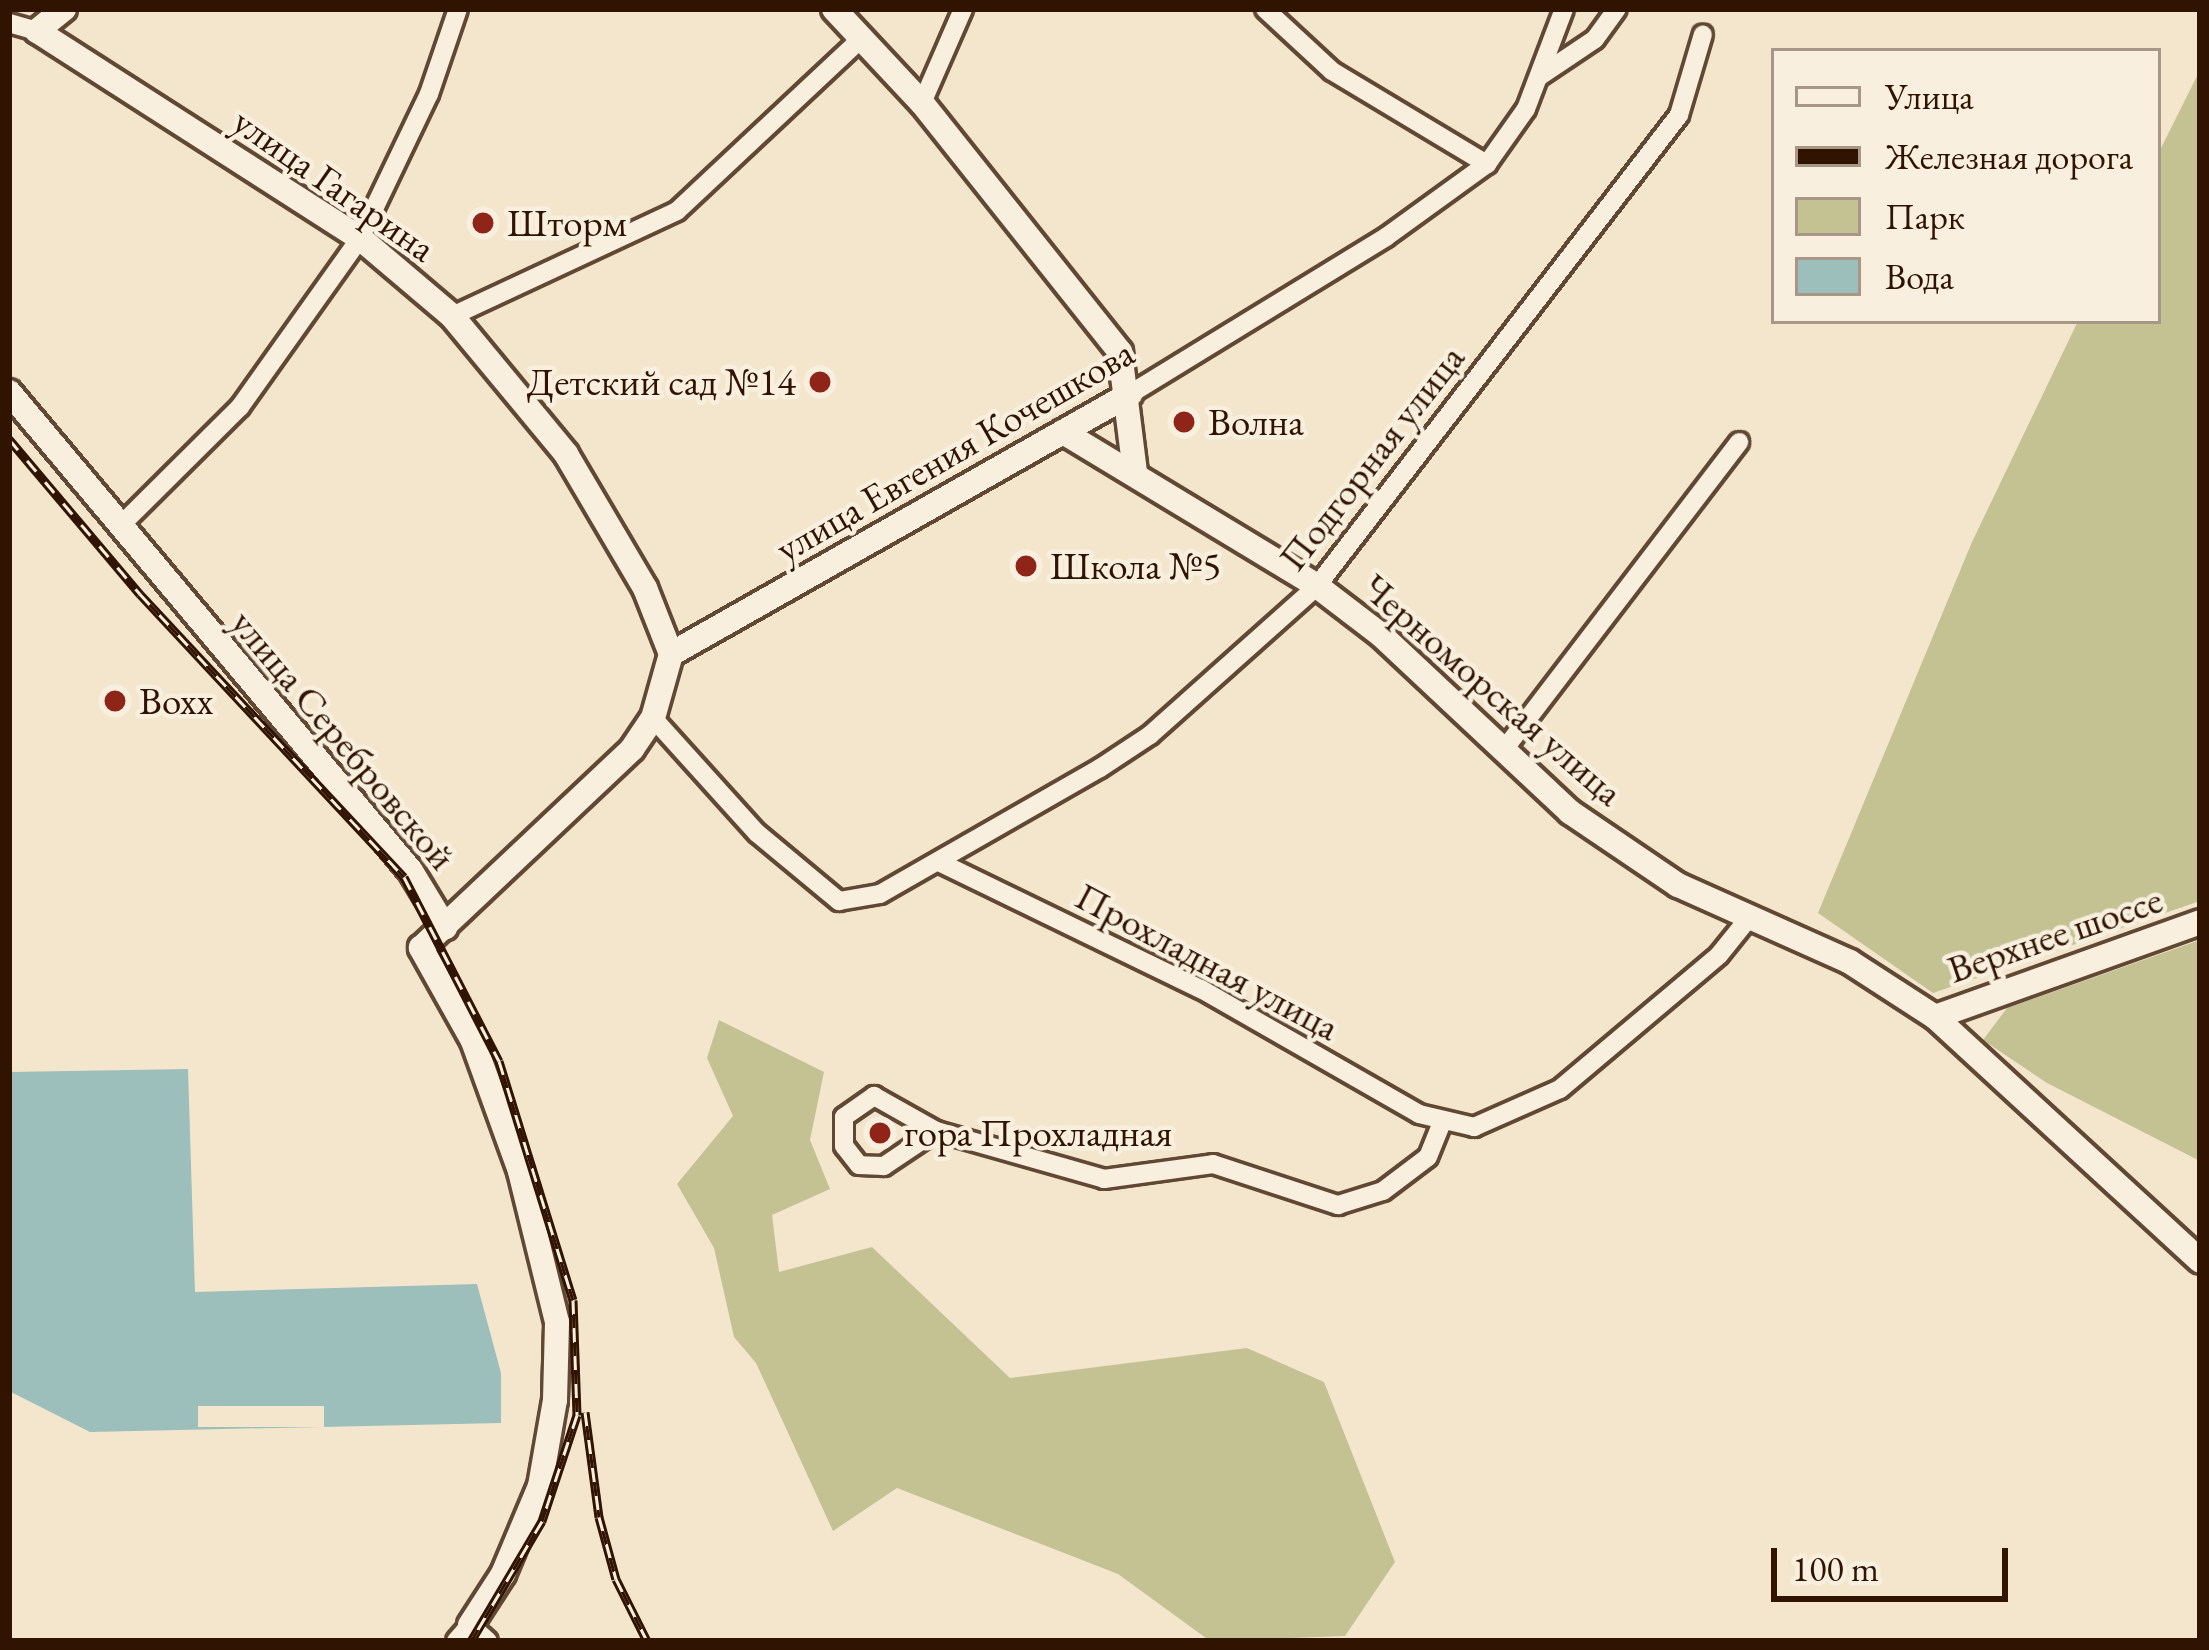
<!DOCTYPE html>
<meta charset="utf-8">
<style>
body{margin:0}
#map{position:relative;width:2209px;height:1650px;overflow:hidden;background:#f4e6cd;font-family:"EB Garamond",serif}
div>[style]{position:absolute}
.green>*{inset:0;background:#c4c293}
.water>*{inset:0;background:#9cbfbb}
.pier>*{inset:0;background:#f4e6cd;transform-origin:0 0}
.roads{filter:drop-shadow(3px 0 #614834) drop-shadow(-3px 0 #614834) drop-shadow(0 3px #614834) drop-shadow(0 -3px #614834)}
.minor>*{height:18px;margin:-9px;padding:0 9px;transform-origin:9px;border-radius:9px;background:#f8efde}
.tertiary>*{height:24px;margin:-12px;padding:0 12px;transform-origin:12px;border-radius:12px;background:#f8efde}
.rail>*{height:9px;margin-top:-4.5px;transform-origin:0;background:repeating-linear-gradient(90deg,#f8efde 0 14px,#301401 0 28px);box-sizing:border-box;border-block:3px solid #301401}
.dots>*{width:33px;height:33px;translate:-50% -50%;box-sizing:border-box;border:6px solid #f8efde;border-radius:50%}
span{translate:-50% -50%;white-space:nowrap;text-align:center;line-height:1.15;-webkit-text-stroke:9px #f8efde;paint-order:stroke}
.street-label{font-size:39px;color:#301401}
.poi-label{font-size:39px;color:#301401}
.left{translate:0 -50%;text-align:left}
.right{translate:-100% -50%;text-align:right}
.frame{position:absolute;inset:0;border:12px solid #301401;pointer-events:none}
.legend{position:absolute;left:1771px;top:48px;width:390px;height:276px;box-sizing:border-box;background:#f8efde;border:3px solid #a89786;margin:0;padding:15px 21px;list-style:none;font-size:36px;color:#301401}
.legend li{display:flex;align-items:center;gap:24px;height:60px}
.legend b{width:60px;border:3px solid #a89786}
.scale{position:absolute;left:1771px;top:1548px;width:237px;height:54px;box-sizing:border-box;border:6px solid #301401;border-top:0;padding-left:15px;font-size:36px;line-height:42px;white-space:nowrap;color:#301401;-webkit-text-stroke:9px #f8efde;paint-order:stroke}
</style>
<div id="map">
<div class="green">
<div style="clip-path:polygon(2200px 70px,2200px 901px,1933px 993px,1818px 913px,1972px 542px,2078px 321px,2158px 321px,2158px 154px)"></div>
<div style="clip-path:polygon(2200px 940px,2200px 1161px,2047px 1083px,1983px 1040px,2007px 1008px)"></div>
<div style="clip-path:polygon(719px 1020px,824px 1072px,810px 1140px,830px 1189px,772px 1215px,779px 1272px,872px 1247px,1010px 1378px,1247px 1348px,1324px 1382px,1395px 1562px,1345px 1636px,1210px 1641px,1118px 1574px,897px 1488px,833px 1531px,756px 1363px,734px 1337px,714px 1248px,677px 1184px,733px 1116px,707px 1058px)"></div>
</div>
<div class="water">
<div style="clip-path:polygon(188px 1069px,195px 1292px,477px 1284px,501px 1373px,501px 1423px,90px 1432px,9px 1391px,9px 1072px)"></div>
</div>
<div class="pier">
<div style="left:324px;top:1406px;width:21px;height:126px;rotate:90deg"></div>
</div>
<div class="roads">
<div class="minor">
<div style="left:1265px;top:9px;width:91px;rotate:42.8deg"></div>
<div style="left:1332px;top:71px;width:181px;rotate:31deg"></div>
<div style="left:9px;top:23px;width:29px;rotate:16deg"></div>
<div style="left:1540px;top:76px;width:66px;rotate:-33.9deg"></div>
<div style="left:1595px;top:39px;width:37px;rotate:-54deg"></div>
<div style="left:922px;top:103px;width:103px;rotate:-66.4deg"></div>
<div style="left:452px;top:316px;width:248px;rotate:-25deg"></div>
<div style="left:677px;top:211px;width:255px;rotate:-43.1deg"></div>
<div style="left:1130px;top:394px;width:300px;rotate:-31.5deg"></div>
<div style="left:1386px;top:237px;width:125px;rotate:-35.9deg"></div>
<div style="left:1487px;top:164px;width:67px;rotate:-54.7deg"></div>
<div style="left:1526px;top:109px;width:107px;rotate:-69.2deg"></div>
<div style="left:120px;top:526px;width:169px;rotate:-44.8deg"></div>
<div style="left:240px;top:407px;width:207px;rotate:-54.6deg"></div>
<div style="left:360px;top:238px;width:160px;rotate:-64.4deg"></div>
<div style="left:429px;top:94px;width:90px;rotate:-71.2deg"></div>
<div style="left:653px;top:718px;width:155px;rotate:47.9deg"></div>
<div style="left:757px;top:833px;width:107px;rotate:39.7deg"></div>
<div style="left:839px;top:901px;width:42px;rotate:-9.7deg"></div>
<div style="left:880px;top:894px;width:254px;rotate:-29.8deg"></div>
<div style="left:1100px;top:768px;width:60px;rotate:-33.4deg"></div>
<div style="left:1150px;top:735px;width:224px;rotate:-41.7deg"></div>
<div style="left:1317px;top:586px;width:594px;rotate:-52.45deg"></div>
<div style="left:1679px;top:115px;width:84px;rotate:-73.5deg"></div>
<div style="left:1503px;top:751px;width:389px;rotate:-52.6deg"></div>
<div style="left:939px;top:862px;width:291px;rotate:25.9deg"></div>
<div style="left:1201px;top:989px;width:251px;rotate:29.8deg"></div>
<div style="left:1419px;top:1114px;width:57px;rotate:13.3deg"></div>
<div style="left:1474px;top:1127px;width:94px;rotate:-23.8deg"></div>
<div style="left:1560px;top:1089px;width:208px;rotate:-40.1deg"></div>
<div style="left:1719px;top:955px;width:46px;rotate:-51.1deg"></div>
<div style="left:936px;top:1131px;width:63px;rotate:146.1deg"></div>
<div style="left:884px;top:1166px;width:25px;rotate:-178deg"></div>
<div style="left:859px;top:1165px;width:24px;rotate:-128deg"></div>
<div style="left:844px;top:1146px;width:29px;rotate:-90deg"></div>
<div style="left:844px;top:1117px;width:37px;rotate:-35deg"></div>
<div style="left:874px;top:1096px;width:71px;rotate:29.4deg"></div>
<div style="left:936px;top:1131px;width:175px;rotate:15.9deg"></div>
<div style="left:1104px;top:1179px;width:110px;rotate:-7.8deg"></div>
<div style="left:1213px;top:1164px;width:132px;rotate:18.2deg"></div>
<div style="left:1338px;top:1205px;width:47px;rotate:-17.3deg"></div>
<div style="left:1383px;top:1191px;width:56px;rotate:-37.1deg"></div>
<div style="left:1428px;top:1157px;width:37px;rotate:-68deg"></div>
<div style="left:456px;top:1641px;width:21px;rotate:-49deg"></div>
<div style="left:470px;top:1625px;width:24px;rotate:42deg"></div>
</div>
<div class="tertiary">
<div style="left:64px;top:9px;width:35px;rotate:141deg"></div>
<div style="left:37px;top:31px;width:384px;rotate:32.7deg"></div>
<div style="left:360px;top:238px;width:121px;rotate:40.3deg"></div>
<div style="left:452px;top:316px;width:179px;rotate:50.4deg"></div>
<div style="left:566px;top:454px;width:156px;rotate:59.5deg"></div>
<div style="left:645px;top:588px;width:71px;rotate:68.5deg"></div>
<div style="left:834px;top:9px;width:129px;rotate:46.9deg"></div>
<div style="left:922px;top:103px;width:318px;rotate:51.5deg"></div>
<div style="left:1120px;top:352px;width:121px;rotate:82.9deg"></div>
<div style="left:9px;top:392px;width:625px;rotate:49.99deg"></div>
<div style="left:411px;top:871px;width:66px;rotate:58.7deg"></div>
<div style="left:1063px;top:432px;width:297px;rotate:31.2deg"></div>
<div style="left:1317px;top:586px;width:81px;rotate:37.4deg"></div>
<div style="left:1381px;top:635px;width:259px;rotate:43.1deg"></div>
<div style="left:1570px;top:812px;width:130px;rotate:34.1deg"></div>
<div style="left:1678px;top:885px;width:188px;rotate:24.1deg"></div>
<div style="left:1850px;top:962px;width:101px;rotate:32.9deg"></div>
<div style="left:1935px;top:1017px;width:360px;rotate:42.6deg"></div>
<div style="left:1935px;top:1017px;width:282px;rotate:-19.7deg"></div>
<div style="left:470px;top:1625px;width:61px;rotate:-57.1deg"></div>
<div style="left:503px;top:1574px;width:95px;rotate:-67.2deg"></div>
<div style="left:540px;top:1486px;width:87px;rotate:-80.1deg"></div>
<div style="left:555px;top:1400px;width:78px;rotate:-88.5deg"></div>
<div style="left:557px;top:1322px;width:155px;rotate:-103.8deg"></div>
<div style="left:520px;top:1171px;width:138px;rotate:-109.9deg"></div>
<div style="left:473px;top:1041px;width:107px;rotate:-119.2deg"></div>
<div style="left:421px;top:948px;width:290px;rotate:-43.3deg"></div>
<div style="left:632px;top:749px;width:37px;rotate:-56deg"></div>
<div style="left:653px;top:718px;width:66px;rotate:-74.3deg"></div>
<div style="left:671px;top:654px;width:528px;rotate:-29.53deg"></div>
</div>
</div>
<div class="rail">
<div style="left:9px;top:439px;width:203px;rotate:49.8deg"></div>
<div style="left:140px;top:594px;width:387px;rotate:47deg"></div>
<div style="left:404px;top:877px;width:207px;rotate:62.7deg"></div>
<div style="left:499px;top:1061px;width:250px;rotate:72.8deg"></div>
<div style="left:573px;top:1300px;width:115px;rotate:88deg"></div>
<div style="left:577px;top:1415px;width:112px;rotate:108.3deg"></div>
<div style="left:542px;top:1521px;width:139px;rotate:120.6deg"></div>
<div style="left:585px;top:1412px;width:106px;rotate:82.4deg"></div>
<div style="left:599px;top:1517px;width:64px;rotate:74.7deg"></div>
<div style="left:616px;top:1579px;width:69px;rotate:63.4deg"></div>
</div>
<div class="dots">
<div style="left:483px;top:223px;background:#8f2418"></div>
<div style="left:820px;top:382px;background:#8f2418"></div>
<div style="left:1184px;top:422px;background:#8f2418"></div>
<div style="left:1026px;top:566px;background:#8f2418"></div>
<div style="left:115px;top:701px;background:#8f2418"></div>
<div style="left:880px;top:1133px;background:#8f2418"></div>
</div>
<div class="street-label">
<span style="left:334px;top:185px;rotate:35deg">улица Гагарина</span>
<span style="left:955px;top:451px;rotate:-30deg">улица Евгения Кочешкова</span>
<span style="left:1372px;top:458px;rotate:-52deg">Подгорная улица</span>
<span style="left:1492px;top:690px;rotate:41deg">Черноморская улица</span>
<span style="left:343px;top:740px;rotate:50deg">улица Серебровской</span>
<span style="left:2055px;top:935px;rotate:-19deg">Верхнее шоссе</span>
<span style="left:1207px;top:962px;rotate:28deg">Прохладная улица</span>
</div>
<div class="poi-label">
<span class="left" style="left:507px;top:223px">Шторм</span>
<span class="right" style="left:796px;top:382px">Детский сад №14</span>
<span class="left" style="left:1208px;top:422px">Волна</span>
<span class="left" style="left:1050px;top:566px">Школа №5</span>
<span class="left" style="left:139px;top:701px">Boxx</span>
<span class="left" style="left:904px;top:1133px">гора Прохладная</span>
</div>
<div class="frame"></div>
<ul class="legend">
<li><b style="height:15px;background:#f8efde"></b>Улица</li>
<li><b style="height:15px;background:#301401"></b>Железная дорога</li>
<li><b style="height:33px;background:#c4c293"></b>Парк</li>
<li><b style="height:33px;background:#9cbfbb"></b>Вода</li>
</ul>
<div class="scale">100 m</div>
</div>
